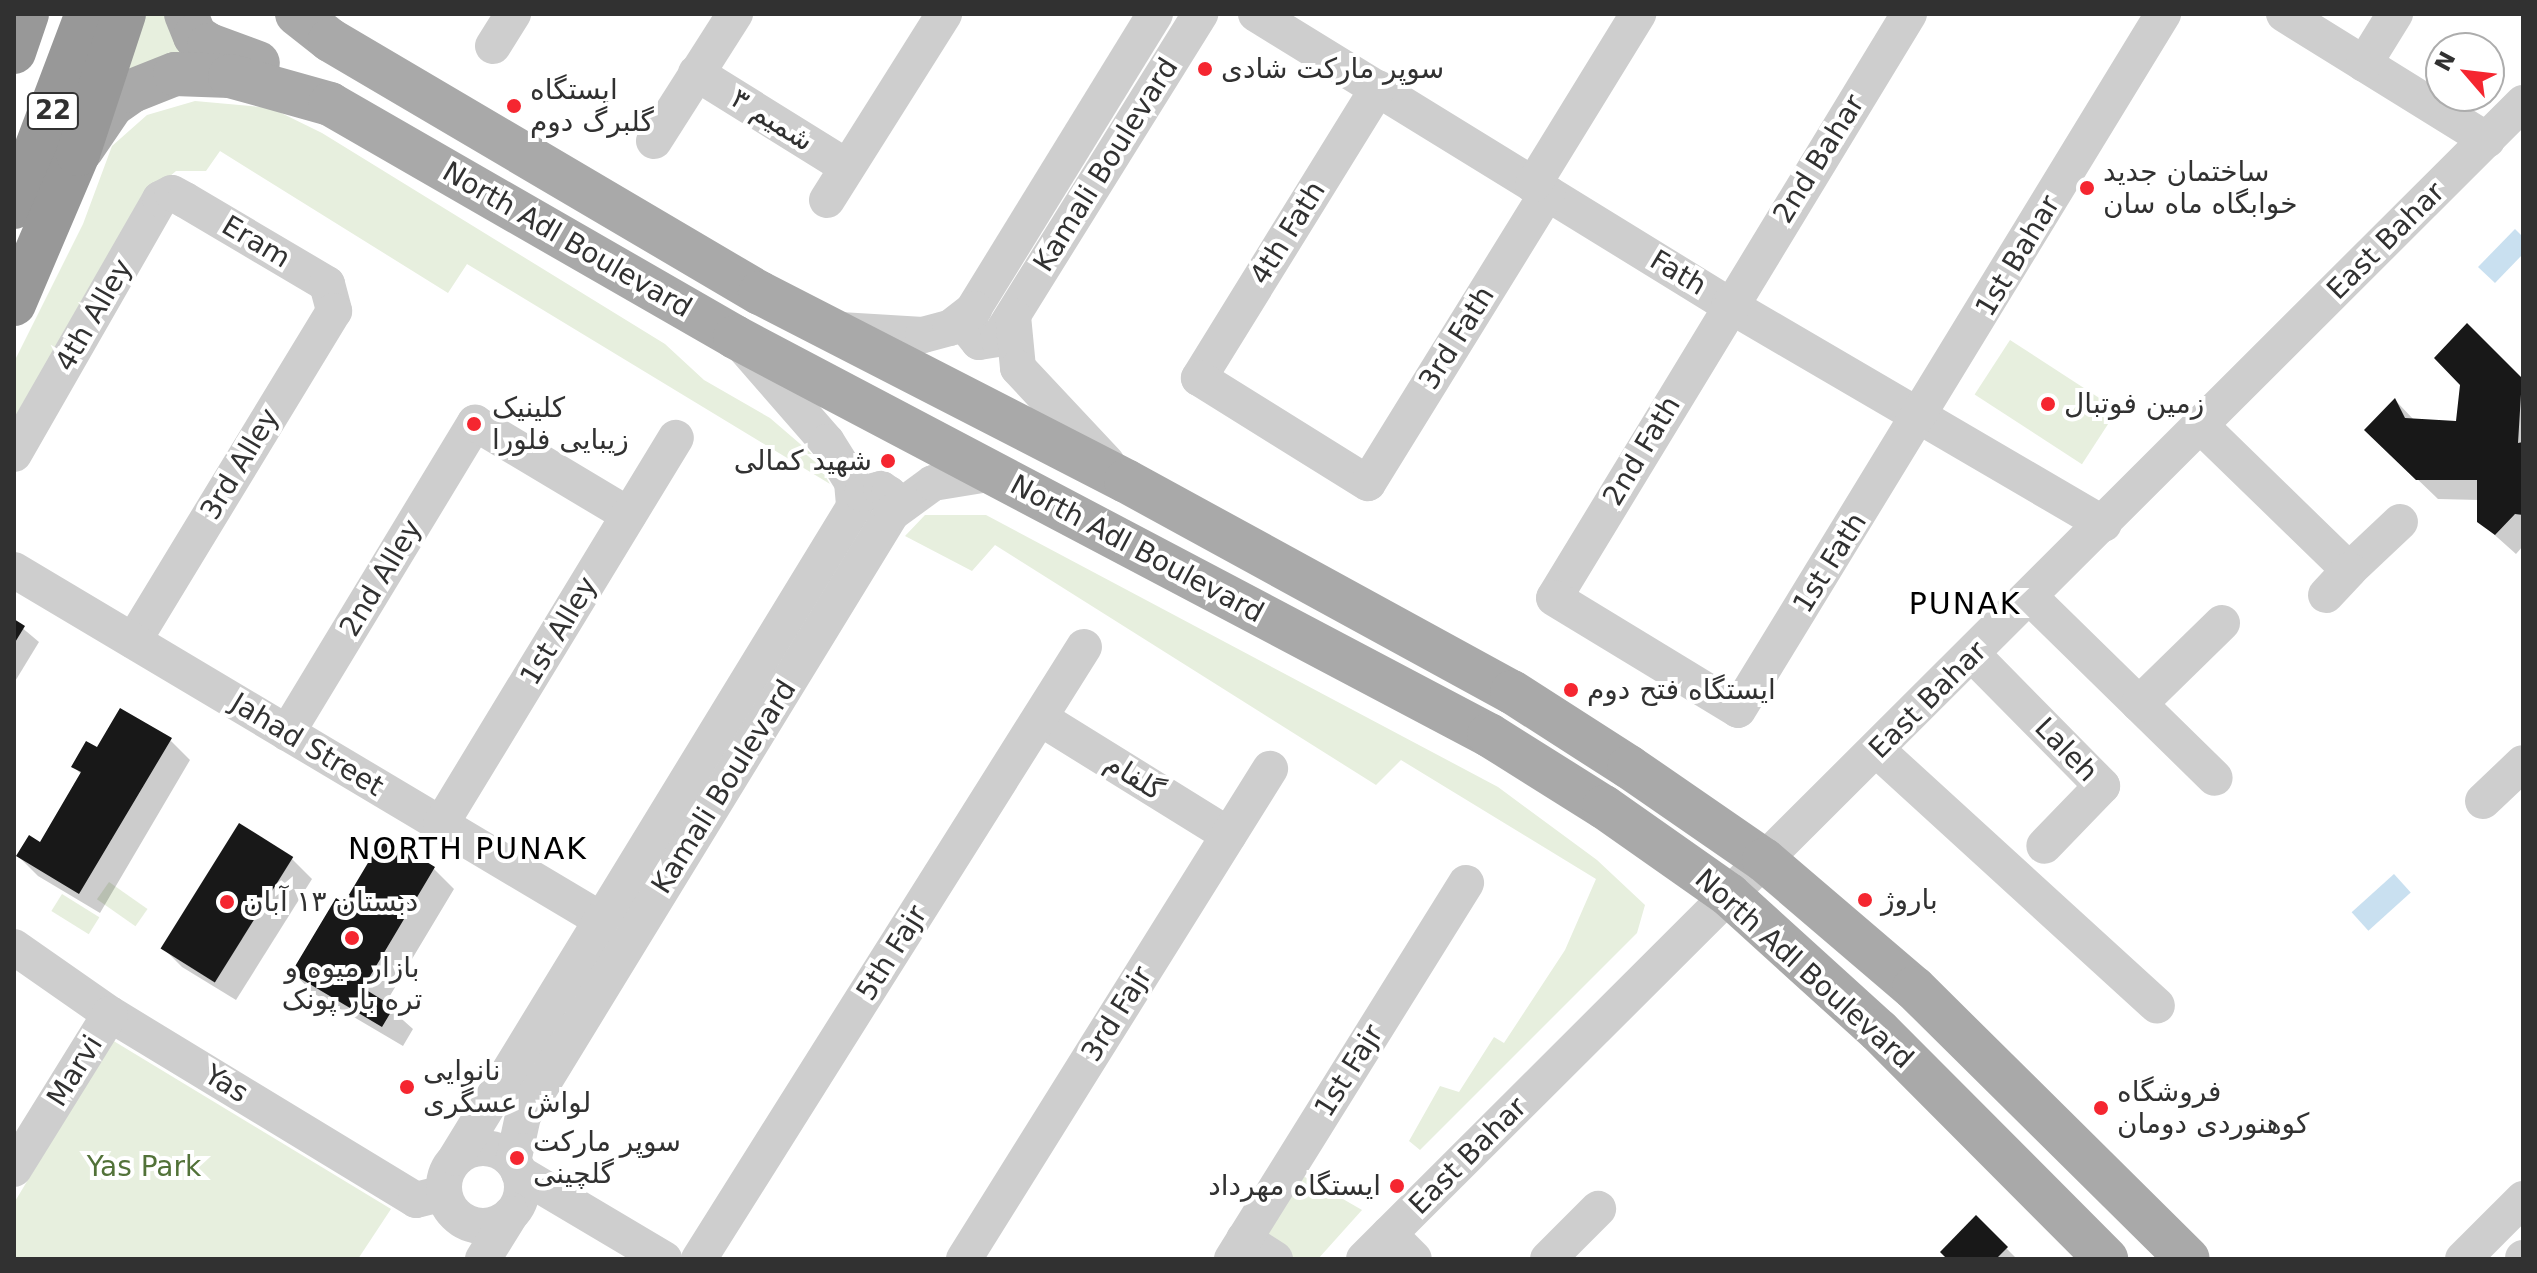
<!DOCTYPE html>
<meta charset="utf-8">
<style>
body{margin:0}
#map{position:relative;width:2537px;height:1273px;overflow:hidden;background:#fff;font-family:"DejaVu Sans","Noto Naskh Arabic",sans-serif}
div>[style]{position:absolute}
.green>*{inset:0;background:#e7efde;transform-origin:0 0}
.water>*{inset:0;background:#c9e0f0;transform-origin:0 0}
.shadow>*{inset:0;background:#0003}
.building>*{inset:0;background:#181818;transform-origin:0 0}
.minor>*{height:36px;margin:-18px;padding:0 18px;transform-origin:18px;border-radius:18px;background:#cecece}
.minor>.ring{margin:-18px;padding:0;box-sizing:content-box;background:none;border:36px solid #cecece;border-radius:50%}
.major>*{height:44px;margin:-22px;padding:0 22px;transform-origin:22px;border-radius:22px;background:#a9a9a9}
.highway>*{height:44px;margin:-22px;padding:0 22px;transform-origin:22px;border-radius:22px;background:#989898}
.dots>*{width:22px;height:22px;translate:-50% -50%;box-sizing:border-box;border:4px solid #fff;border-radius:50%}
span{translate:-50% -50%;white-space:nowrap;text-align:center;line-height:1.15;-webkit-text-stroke:8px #fff;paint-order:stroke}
.shield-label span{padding:2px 6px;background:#fff;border:2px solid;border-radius:6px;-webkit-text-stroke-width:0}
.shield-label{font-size:26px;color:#313131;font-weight:700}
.poi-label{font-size:28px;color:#313131}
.left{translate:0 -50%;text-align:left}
.right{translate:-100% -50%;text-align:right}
.street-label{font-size:28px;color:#313131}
.park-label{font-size:28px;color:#527239}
.neighbourhood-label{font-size:30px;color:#000;letter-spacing:2px}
.frame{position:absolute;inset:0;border:16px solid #313131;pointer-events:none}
.north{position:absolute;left:2425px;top:32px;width:80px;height:80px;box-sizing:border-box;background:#fff;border:2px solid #adadad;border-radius:50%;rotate:298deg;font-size:22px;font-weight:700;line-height:32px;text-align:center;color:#313131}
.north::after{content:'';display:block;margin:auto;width:28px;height:36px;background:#f52630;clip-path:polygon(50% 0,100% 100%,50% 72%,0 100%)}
</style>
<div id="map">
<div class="green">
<div style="clip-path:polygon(129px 14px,171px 14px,189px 50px,121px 83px)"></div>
<div style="clip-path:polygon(195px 101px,271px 108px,322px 133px,665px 344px,704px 380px,770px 418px,813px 455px,830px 484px,467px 264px,448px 293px,220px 151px,206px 171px,176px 171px,150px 193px,14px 435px,14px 362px,83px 224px,112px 146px,147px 115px)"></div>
<div style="left:2010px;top:340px;width:128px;height:65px;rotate:33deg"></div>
<div style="clip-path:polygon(925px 515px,986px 515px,1498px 787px,1597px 860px,1645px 905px,1637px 933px,1420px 1150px,1409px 1141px,1440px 1086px,1459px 1092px,1494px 1037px,1504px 1043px,1565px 950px,1596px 879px,1401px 760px,1376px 785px,995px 545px,972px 571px,905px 536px)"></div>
<div style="left:109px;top:882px;width:47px;height:21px;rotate:35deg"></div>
<div style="left:62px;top:894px;width:44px;height:20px;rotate:32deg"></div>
<div style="clip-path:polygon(112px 1040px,391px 1209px,358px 1259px,14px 1259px,14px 1203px)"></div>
<div style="clip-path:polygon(1298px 1173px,1362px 1210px,1318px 1259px,1244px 1259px)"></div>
</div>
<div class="water">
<div style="clip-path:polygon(2515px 229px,2523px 237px,2523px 254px,2495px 283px,2478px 267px)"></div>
<div style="left:2394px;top:874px;width:25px;height:57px;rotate:48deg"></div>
</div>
<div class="shadow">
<div style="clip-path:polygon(2467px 326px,2523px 382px,2523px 546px,2516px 554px,2479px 521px,2479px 500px,2438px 499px,2387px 450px,2395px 400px,2415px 421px,2458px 423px)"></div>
<div style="clip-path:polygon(14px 621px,39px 642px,14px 683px)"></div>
<div style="clip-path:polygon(170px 740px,190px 760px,100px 913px,38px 876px,18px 856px,41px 844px,82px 775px,73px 766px,98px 750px)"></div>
<div style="clip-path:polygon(240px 826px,292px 859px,312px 879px,236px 1000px,182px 967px,162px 947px)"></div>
<div style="clip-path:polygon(434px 869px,454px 889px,385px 1004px,413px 1029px,403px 1046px,313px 993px,293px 972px,344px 906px)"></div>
<div style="clip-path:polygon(1976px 1218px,2017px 1259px,1950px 1259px)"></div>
</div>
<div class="building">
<div style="clip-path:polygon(2467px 323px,2522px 378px,2518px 443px,2523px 442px,2523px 515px,2515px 514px,2495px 535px,2477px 522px,2477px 480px,2416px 480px,2364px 430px,2395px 398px,2405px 418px,2456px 421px,2460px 385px,2434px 358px)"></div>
<div style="clip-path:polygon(14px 619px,25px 626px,14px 644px)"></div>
<div style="clip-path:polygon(120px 708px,172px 738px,79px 894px,16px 856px,29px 835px,40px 842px,81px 772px,71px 767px,86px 741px,97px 747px)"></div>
<div style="left:239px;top:823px;width:64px;height:148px;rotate:32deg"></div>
<div style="clip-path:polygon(384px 836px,435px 867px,363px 988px,394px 1007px,382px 1027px,291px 973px,336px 898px,344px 903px)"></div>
<div style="clip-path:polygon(1976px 1215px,2008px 1247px,1996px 1259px,1947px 1259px,1940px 1252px)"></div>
</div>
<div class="minor">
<div style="left:1155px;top:14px;width:353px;rotate:121.6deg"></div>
<div style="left:970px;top:315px;width:16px;rotate:90deg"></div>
<div style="left:970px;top:331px;width:14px;rotate:51deg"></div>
<div style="left:979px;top:342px;width:19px;rotate:-9deg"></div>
<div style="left:998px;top:339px;width:383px;rotate:-58.1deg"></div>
<div style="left:1256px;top:14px;width:555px;rotate:31.6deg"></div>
<div style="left:1729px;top:305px;width:434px;rotate:30.3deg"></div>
<div style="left:1909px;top:14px;width:683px;rotate:121.29deg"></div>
<div style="left:1554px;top:598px;width:215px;rotate:31.3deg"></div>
<div style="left:1738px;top:710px;width:816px;rotate:-58.59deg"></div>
<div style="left:2284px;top:14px;width:239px;rotate:31.8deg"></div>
<div style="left:493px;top:46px;width:38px;rotate:-58deg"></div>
<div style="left:2364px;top:64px;width:59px;rotate:-58.2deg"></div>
<div style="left:696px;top:73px;width:178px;rotate:31.9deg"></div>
<div style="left:1378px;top:88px;width:341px;rotate:121.7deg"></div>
<div style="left:1199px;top:378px;width:199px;rotate:31.9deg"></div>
<div style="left:1368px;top:483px;width:341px;rotate:-58.3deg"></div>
<div style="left:654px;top:141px;width:151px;rotate:-57.5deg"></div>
<div style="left:1533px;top:185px;width:201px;rotate:-58.4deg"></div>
<div style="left:827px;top:200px;width:220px;rotate:-57.8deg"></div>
<div style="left:1013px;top:316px;width:52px;rotate:84.5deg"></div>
<div style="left:1018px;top:368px;width:130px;rotate:46.9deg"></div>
<div style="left:840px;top:330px;width:83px;rotate:3.4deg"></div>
<div style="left:923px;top:335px;width:28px;rotate:-15deg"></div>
<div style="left:950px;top:328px;width:31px;rotate:-38deg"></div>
<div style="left:744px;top:347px;width:126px;rotate:48.9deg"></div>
<div style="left:827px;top:442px;width:47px;rotate:58deg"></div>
<div style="left:852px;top:482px;width:25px;rotate:85deg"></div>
<div style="left:2202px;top:427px;width:205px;rotate:44.2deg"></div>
<div style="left:2349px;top:570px;width:70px;rotate:-43.3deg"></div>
<div style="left:14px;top:454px;width:294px;rotate:-60.2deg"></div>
<div style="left:160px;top:199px;width:13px;rotate:-27deg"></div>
<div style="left:172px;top:193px;width:15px;rotate:28deg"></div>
<div style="left:185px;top:200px;width:165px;rotate:30.6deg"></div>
<div style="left:327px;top:284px;width:28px;rotate:75deg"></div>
<div style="left:334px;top:311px;width:386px;rotate:121.3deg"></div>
<div style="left:14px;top:570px;width:682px;rotate:30.78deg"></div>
<div style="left:2326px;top:595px;width:34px;rotate:-47deg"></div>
<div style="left:2031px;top:598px;width:257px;rotate:44.4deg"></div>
<div style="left:1973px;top:655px;width:184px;rotate:45.4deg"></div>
<div style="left:2102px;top:786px;width:83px;rotate:134deg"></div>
<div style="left:2139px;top:704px;width:116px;rotate:-44.3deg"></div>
<div style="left:1040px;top:718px;width:222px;rotate:31.8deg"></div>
<div style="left:287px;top:733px;width:363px;rotate:-58.8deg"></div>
<div style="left:475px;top:423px;width:179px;rotate:30.9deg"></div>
<div style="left:1877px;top:750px;width:379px;rotate:42.4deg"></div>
<div style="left:2483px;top:801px;width:55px;rotate:-43.5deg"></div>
<div style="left:441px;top:824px;width:452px;rotate:-58.7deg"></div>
<div style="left:14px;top:947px;width:117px;rotate:34.9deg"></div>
<div style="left:110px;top:1014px;width:358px;rotate:31.3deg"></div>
<div style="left:416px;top:1200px;width:29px;rotate:-14deg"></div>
<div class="ring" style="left:444px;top:1148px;width:42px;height:42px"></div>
<div style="left:456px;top:1158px;width:778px;rotate:-58.56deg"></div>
<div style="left:862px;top:494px;width:20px;rotate:-15deg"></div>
<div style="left:881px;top:489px;width:9px;rotate:32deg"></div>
<div style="left:889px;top:494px;width:19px;rotate:81deg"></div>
<div style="left:513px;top:1162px;width:47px;rotate:-77.7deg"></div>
<div style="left:523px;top:1116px;width:707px;rotate:-58.54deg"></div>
<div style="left:892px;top:513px;width:51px;rotate:-36.2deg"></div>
<div style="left:933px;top:483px;width:62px;rotate:-9.3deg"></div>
<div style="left:14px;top:1169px;width:182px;rotate:-58.2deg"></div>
<div style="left:519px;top:1173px;width:169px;rotate:30.7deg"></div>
<div style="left:1389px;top:1234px;width:35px;rotate:45deg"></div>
<div style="left:1244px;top:1239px;width:37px;rotate:33deg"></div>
<div style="left:483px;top:1259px;width:53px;rotate:-58.1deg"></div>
<div style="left:699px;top:1259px;width:723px;rotate:-57.83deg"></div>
<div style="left:964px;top:1259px;width:578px;rotate:-58.02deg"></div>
<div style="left:1232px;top:1259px;width:443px;rotate:-58.1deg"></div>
<div style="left:1364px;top:1259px;width:1637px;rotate:-44.93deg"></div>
<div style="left:1548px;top:1259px;width:71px;rotate:-45deg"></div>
<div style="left:2463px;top:1259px;width:85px;rotate:-45deg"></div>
<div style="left:2523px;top:1259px;width:1px;rotate:-90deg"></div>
</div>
<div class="major">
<div style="left:186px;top:14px;width:24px;rotate:68deg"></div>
<div style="left:195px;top:36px;width:17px;rotate:33deg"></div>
<div style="left:209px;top:45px;width:52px;rotate:20.2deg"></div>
<div style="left:297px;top:14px;width:42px;rotate:38.2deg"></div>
<div style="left:330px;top:40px;width:499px;rotate:30.5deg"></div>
<div style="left:760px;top:293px;width:411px;rotate:27.2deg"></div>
<div style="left:1126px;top:481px;width:440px;rotate:28.7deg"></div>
<div style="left:1512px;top:692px;width:139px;rotate:32.7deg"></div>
<div style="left:1629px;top:767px;width:164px;rotate:34.6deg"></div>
<div style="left:1764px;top:860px;width:197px;rotate:40.5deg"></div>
<div style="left:1914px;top:988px;width:385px;rotate:44.7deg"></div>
<div style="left:82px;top:149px;width:53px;rotate:-55.7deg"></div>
<div style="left:112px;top:105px;width:24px;rotate:-35deg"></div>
<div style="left:132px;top:91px;width:46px;rotate:-21.6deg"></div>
<div style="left:175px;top:74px;width:55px;rotate:2.1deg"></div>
<div style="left:230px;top:76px;width:104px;rotate:15.6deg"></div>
<div style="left:330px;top:104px;width:467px;rotate:29.9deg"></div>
<div style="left:735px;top:337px;width:853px;rotate:27.83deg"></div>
<div style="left:1489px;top:735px;width:136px;rotate:32.1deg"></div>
<div style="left:1604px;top:807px;width:153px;rotate:35.1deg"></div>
<div style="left:1729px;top:895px;width:202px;rotate:42.2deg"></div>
<div style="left:1879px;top:1031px;width:322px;rotate:45.1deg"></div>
</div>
<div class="highway">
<div style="left:14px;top:52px;width:40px;rotate:-71.1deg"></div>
<div style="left:14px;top:207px;width:206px;rotate:-69.3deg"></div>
<div style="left:14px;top:304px;width:163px;rotate:-66.9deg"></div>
<div style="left:78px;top:154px;width:147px;rotate:-71.8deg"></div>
</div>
<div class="dots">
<div style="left:1205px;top:69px;background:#f52630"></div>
<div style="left:514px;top:106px;background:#f52630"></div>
<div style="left:2087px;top:188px;background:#f52630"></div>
<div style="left:2048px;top:404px;background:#f52630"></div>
<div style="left:474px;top:424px;background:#f52630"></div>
<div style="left:888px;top:461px;background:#f52630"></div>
<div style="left:1571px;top:690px;background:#f52630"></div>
<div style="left:1865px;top:900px;background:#f52630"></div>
<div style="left:227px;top:902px;background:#f52630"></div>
<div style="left:352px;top:938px;background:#f52630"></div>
<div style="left:407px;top:1087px;background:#f52630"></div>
<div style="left:2101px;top:1108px;background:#f52630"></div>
<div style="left:517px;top:1158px;background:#f52630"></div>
<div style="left:1397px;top:1186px;background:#f52630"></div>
</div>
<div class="shield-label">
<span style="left:53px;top:111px">22</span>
</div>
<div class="poi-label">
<span class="left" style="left:1221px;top:69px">سوپر مارکت شادی</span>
<span class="left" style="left:530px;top:106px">ایستگاه<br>گلبرگ دوم</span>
<span class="left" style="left:2103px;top:188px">ساختمان جدید<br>خوابگاه ماه سان</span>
<span class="left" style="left:2064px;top:404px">زمین فوتبال</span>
<span class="left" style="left:492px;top:424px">کلینیک<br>زیبایی فلورا</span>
<span class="right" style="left:872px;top:461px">شهید کمالی</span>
<span class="left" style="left:1587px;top:690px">ایستگاه فتح دوم</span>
<span class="left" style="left:1881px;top:900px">باروژ</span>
<span class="left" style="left:243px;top:902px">دبستان ۱۳ آبان</span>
<span style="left:352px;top:984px">بازار ميوه و<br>تره بار پونک</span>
<span class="left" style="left:423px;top:1087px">نانوایی<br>لواش عسگری</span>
<span class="left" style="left:2117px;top:1108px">فروشگاه<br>کوهنوردی دومان</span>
<span class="left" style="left:533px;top:1158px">سوپر مارکت<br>گلچینی</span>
<span class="right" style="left:1381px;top:1186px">ایستگاه مهرداد</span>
</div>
<div class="street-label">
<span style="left:772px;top:120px;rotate:32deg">شمیم ۳</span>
<span style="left:1819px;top:159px;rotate:-58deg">2nd Bahar</span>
<span style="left:1106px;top:165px;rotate:-58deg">Kamali Boulevard</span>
<span style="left:1288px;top:233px;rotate:-58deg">4th Fath</span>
<span style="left:567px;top:240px;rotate:30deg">North Adl Boulevard</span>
<span style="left:2386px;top:241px;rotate:-45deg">East Bahar</span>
<span style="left:256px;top:242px;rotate:31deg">Eram</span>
<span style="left:2018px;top:256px;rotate:-59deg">1st Bahar</span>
<span style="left:1678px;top:273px;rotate:31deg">Fath</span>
<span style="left:94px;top:315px;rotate:-60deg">4th Alley</span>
<span style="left:1457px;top:338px;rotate:-58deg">3rd Fath</span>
<span style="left:1642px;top:451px;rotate:-59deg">2nd Fath</span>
<span style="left:240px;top:464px;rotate:-59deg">3rd Alley</span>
<span style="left:1137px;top:549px;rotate:28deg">North Adl Boulevard</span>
<span style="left:1830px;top:563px;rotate:-58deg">1st Fath</span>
<span style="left:381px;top:578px;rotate:-59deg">2nd Alley</span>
<span style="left:559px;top:631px;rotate:-59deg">1st Alley</span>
<span style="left:1928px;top:700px;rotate:-45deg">East Bahar</span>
<span style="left:307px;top:745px;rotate:31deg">Jahad Street</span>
<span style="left:2066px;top:750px;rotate:46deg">Laleh</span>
<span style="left:1134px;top:777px;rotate:32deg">گلفام</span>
<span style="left:724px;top:787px;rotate:-58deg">Kamali Boulevard</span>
<span style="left:892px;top:953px;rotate:-58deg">5th Fajr</span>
<span style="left:1804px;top:969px;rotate:42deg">North Adl Boulevard</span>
<span style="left:1117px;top:1014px;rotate:-58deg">3rd Fajr</span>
<span style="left:75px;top:1071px;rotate:-58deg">Marvi</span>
<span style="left:1349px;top:1071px;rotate:-58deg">1st Fajr</span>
<span style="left:226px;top:1084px;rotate:31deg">Yas</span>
<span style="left:1468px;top:1156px;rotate:-45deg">East Bahar</span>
</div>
<div class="park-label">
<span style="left:144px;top:1167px">Yas Park</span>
</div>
<div class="neighbourhood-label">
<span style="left:1965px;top:604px">PUNAK</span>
<span style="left:468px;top:849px">NORTH PUNAK</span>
</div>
<div class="frame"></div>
<div class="north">N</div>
</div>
